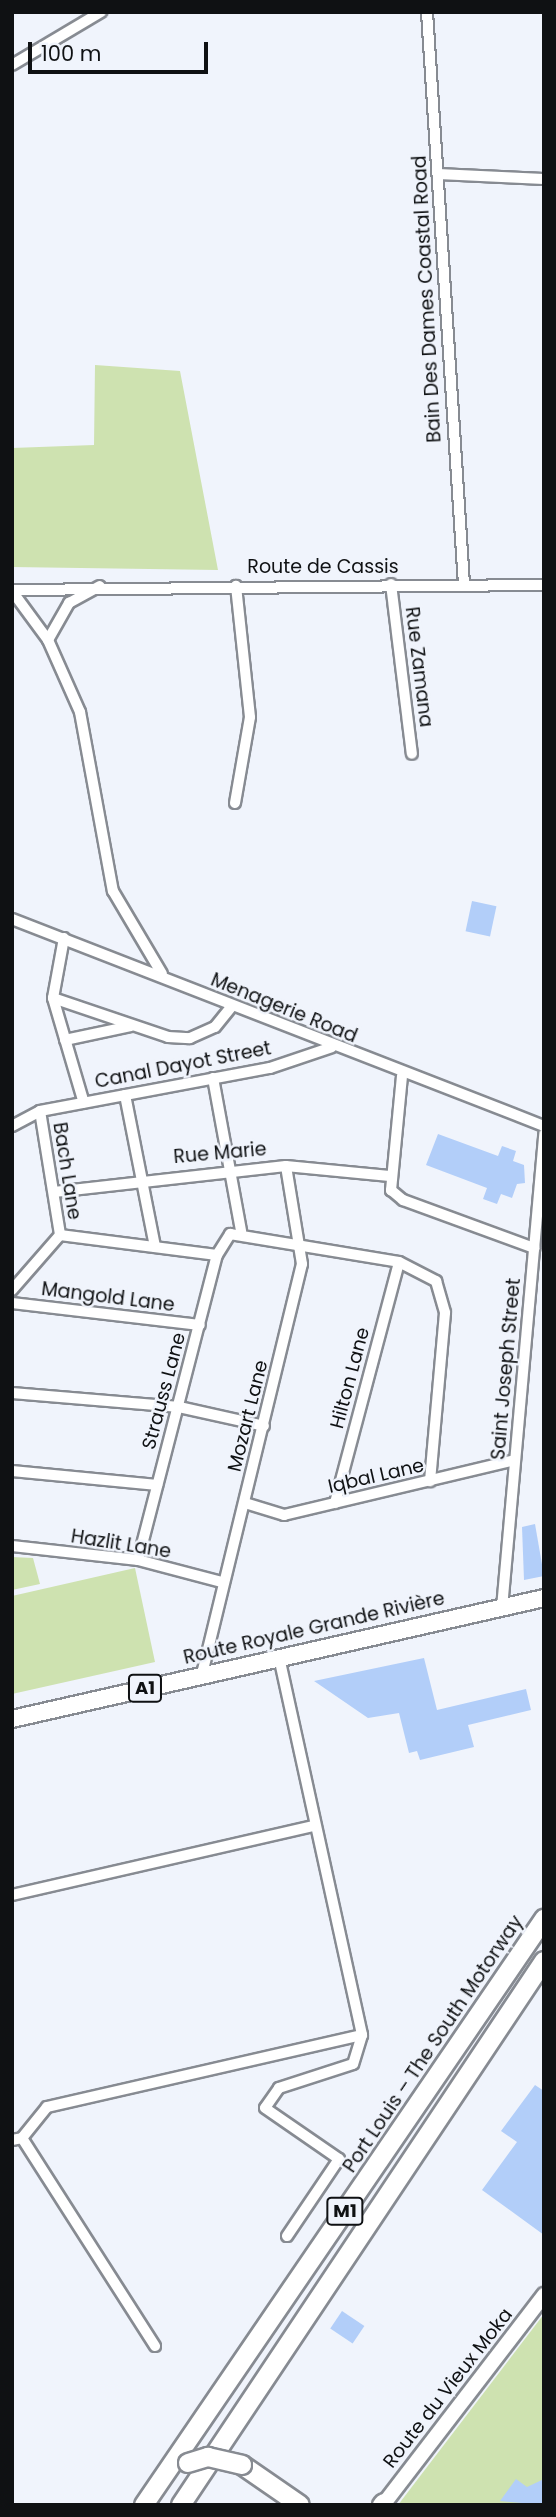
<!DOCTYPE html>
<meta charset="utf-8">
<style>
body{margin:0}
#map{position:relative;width:556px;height:2517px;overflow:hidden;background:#f0f4fc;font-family:Poppins,sans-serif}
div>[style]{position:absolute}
.green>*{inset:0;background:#cee2b0}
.building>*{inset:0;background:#b2cef9;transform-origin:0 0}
.roads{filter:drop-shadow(2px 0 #878b92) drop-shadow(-2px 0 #878b92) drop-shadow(0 2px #878b92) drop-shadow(0 -2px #878b92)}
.minor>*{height:10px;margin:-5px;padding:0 5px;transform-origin:5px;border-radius:5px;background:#fff}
.secondary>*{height:14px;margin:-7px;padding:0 7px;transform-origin:7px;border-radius:7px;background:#fff}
.primary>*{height:16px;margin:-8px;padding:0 8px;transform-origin:8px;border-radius:8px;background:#fff}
.trunk>*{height:18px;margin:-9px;padding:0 9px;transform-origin:9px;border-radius:9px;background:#fff}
.bridges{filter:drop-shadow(2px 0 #878b92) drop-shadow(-2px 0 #878b92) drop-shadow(0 2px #878b92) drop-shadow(0 -2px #878b92)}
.trunk-bridge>*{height:18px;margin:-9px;padding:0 9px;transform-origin:9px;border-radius:9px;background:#fff}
span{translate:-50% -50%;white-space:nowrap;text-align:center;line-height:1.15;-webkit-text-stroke:5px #f0f4fc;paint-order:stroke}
.shield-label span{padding:2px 5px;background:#f0f4fc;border:2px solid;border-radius:5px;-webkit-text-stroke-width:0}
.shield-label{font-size:18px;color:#0f1113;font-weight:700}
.street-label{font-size:19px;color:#0f1113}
.frame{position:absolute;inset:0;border:14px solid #0f1113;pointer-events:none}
.scale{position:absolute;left:28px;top:42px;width:180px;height:32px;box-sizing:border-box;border:4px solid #0f1113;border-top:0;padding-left:9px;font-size:21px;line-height:24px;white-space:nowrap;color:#0f1113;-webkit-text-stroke:5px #f0f4fc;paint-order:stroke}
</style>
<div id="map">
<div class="green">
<div style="clip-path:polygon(95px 365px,180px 371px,218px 570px,12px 567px,12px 448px,94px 445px)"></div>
<div style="clip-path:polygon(12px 1557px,33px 1558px,40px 1584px,12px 1590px)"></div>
<div style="clip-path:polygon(135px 1568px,155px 1662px,12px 1694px,12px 1596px)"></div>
<div style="clip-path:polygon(544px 2314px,544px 2505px,398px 2505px)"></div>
</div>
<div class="building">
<div style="left:472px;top:901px;width:25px;height:31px;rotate:12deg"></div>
<div style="clip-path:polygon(438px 1134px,498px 1156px,502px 1146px,516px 1151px,513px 1161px,524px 1165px,525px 1183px,517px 1184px,512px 1198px,501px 1194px,497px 1204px,483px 1199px,487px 1188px,426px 1165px)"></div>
<div style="clip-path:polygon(535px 1524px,544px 1576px,524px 1580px,522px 1527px)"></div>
<div style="clip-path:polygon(424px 1658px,437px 1710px,526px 1689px,531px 1710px,468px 1725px,474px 1747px,420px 1760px,417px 1751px,409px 1753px,399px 1713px,368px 1718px,314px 1681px)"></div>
<div style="clip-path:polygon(535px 2085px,544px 2091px,544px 2235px,482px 2190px,517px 2142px,501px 2131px)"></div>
<div style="left:342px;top:2311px;width:27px;height:21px;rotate:34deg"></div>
<div style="clip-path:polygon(516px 2479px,527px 2487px,544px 2479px,544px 2505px,500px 2501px)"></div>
</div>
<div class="roads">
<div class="minor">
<div style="left:427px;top:12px;width:573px;rotate:86.3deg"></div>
<div style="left:12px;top:65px;width:104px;rotate:-30.8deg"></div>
<div style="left:438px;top:174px;width:106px;rotate:2.7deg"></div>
<div style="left:391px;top:584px;width:171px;rotate:83deg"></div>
<div style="left:12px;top:590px;width:532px;rotate:-0.54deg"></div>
<div style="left:12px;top:591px;width:61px;rotate:53.7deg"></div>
<div style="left:48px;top:640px;width:79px;rotate:66deg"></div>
<div style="left:80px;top:712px;width:182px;rotate:79.6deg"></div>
<div style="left:113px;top:891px;width:96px;rotate:59.4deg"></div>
<div style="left:48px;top:640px;width:43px;rotate:-60.4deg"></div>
<div style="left:69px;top:603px;width:35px;rotate:-29deg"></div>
<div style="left:235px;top:803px;width:87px;rotate:-80.1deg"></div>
<div style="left:250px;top:717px;width:132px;rotate:-96.1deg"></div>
<div style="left:12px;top:919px;width:571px;rotate:21.26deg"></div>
<div style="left:64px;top:938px;width:61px;rotate:100.4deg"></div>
<div style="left:53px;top:998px;width:109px;rotate:73.6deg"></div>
<div style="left:53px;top:998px;width:121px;rotate:18.7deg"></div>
<div style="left:168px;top:1037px;width:22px;rotate:3deg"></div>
<div style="left:190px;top:1038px;width:27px;rotate:-24deg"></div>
<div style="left:215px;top:1027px;width:27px;rotate:-51deg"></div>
<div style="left:65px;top:1040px;width:67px;rotate:-12deg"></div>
<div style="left:402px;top:1076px;width:115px;rotate:95.5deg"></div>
<div style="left:391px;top:1190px;width:16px;rotate:40deg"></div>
<div style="left:403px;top:1200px;width:140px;rotate:20.1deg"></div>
<div style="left:213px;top:1078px;width:156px;rotate:79.6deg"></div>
<div style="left:125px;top:1095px;width:155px;rotate:78.8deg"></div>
<div style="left:40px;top:1111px;width:126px;rotate:80.8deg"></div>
<div style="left:12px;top:1126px;width:32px;rotate:-28deg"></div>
<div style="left:40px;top:1111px;width:234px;rotate:-10.6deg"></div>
<div style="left:270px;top:1068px;width:65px;rotate:-18.7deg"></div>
<div style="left:54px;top:1192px;width:233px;rotate:-6.4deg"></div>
<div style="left:286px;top:1166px;width:104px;rotate:5.5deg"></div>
<div style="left:60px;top:1235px;width:158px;rotate:7.3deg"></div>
<div style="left:12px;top:1290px;width:73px;rotate:-48.9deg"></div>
<div style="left:12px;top:1303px;width:189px;rotate:6.7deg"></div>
<div style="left:12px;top:1393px;width:168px;rotate:4.8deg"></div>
<div style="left:179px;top:1407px;width:87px;rotate:12.6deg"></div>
<div style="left:12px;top:1471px;width:146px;rotate:5.5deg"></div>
<div style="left:245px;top:1503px;width:41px;rotate:17.1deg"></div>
<div style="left:284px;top:1515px;width:237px;rotate:-13.4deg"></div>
<div style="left:335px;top:1503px;width:249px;rotate:-75.1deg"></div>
<div style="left:12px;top:1546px;width:127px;rotate:6.3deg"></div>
<div style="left:138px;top:1560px;width:87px;rotate:14.7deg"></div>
<div style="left:138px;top:1560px;width:315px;rotate:-75.5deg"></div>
<div style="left:217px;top:1255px;width:25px;rotate:-58deg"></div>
<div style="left:230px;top:1234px;width:171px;rotate:9.4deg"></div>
<div style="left:399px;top:1262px;width:42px;rotate:27.2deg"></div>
<div style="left:436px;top:1281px;width:33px;rotate:74deg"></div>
<div style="left:445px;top:1313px;width:169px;rotate:95.1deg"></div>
<div style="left:502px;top:1608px;width:476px;rotate:-84.9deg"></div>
<div style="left:279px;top:1657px;width:387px;rotate:77.6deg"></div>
<div style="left:362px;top:2035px;width:30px;rotate:107deg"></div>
<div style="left:353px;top:2064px;width:78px;rotate:162deg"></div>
<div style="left:279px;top:2088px;width:24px;rotate:125deg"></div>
<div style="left:265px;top:2108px;width:90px;rotate:34.6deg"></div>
<div style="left:339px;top:2159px;width:93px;rotate:124deg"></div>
<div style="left:202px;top:1674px;width:422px;rotate:-76.3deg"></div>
<div style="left:302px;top:1264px;width:99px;rotate:-99.3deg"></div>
<div style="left:12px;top:1895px;width:309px;rotate:-12.9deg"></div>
<div style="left:22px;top:2138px;width:247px;rotate:57.4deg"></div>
<div style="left:12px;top:2140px;width:10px;rotate:-11deg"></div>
<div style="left:22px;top:2138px;width:40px;rotate:-51deg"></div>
<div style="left:47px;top:2107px;width:323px;rotate:-12.9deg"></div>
</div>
<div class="secondary">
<div style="left:383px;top:2505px;width:265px;rotate:-52.5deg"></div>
</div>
<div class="primary">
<div style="left:12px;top:1719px;width:546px;rotate:-12.81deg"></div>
</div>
<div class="trunk">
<div style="left:242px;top:2465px;width:70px;rotate:34.6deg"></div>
<div style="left:144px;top:2505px;width:710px;rotate:-55.68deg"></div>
<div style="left:181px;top:2505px;width:654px;rotate:-56.29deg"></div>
<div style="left:382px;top:2505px;width:3px;rotate:-45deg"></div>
</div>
</div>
<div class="bridges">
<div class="trunk-bridge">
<div style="left:188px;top:2463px;width:21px;rotate:-17deg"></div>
<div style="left:208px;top:2457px;width:35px;rotate:13deg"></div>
</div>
</div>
<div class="shield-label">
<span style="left:145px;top:1688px">A1</span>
<span style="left:345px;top:2211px">M1</span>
</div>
<div class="street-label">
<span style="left:427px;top:299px;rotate:-93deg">Bain Des Dames Coastal Road</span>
<span style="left:323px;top:567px">Route de Cassis</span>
<span style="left:419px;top:667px;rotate:83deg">Rue Zamana</span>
<span style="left:284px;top:1008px;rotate:22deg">Menagerie Road</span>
<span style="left:183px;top:1065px;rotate:-11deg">Canal Dayot Street</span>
<span style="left:220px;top:1153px;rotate:-5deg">Rue Marie</span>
<span style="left:67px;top:1171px;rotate:81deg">Bach Lane</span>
<span style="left:108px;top:1297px;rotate:7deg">Mangold Lane</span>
<span style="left:506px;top:1369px;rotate:-85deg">Saint Joseph Street</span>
<span style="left:350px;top:1378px;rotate:-75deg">Hilton Lane</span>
<span style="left:164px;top:1391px;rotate:-75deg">Strauss Lane</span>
<span style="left:248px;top:1416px;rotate:-76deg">Mozart Lane</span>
<span style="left:376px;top:1476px;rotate:-13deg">Iqbal Lane</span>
<span style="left:121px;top:1544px;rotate:9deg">Hazlit Lane</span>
<span style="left:314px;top:1628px;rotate:-13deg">Route Royale Grande Rivière</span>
<span style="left:433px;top:2044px;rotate:-56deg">Port Louis – The South Motorway</span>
<span style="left:448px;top:2388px;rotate:-52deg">Route du Vieux Moka</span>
</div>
<div class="frame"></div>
<div class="scale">100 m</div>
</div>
